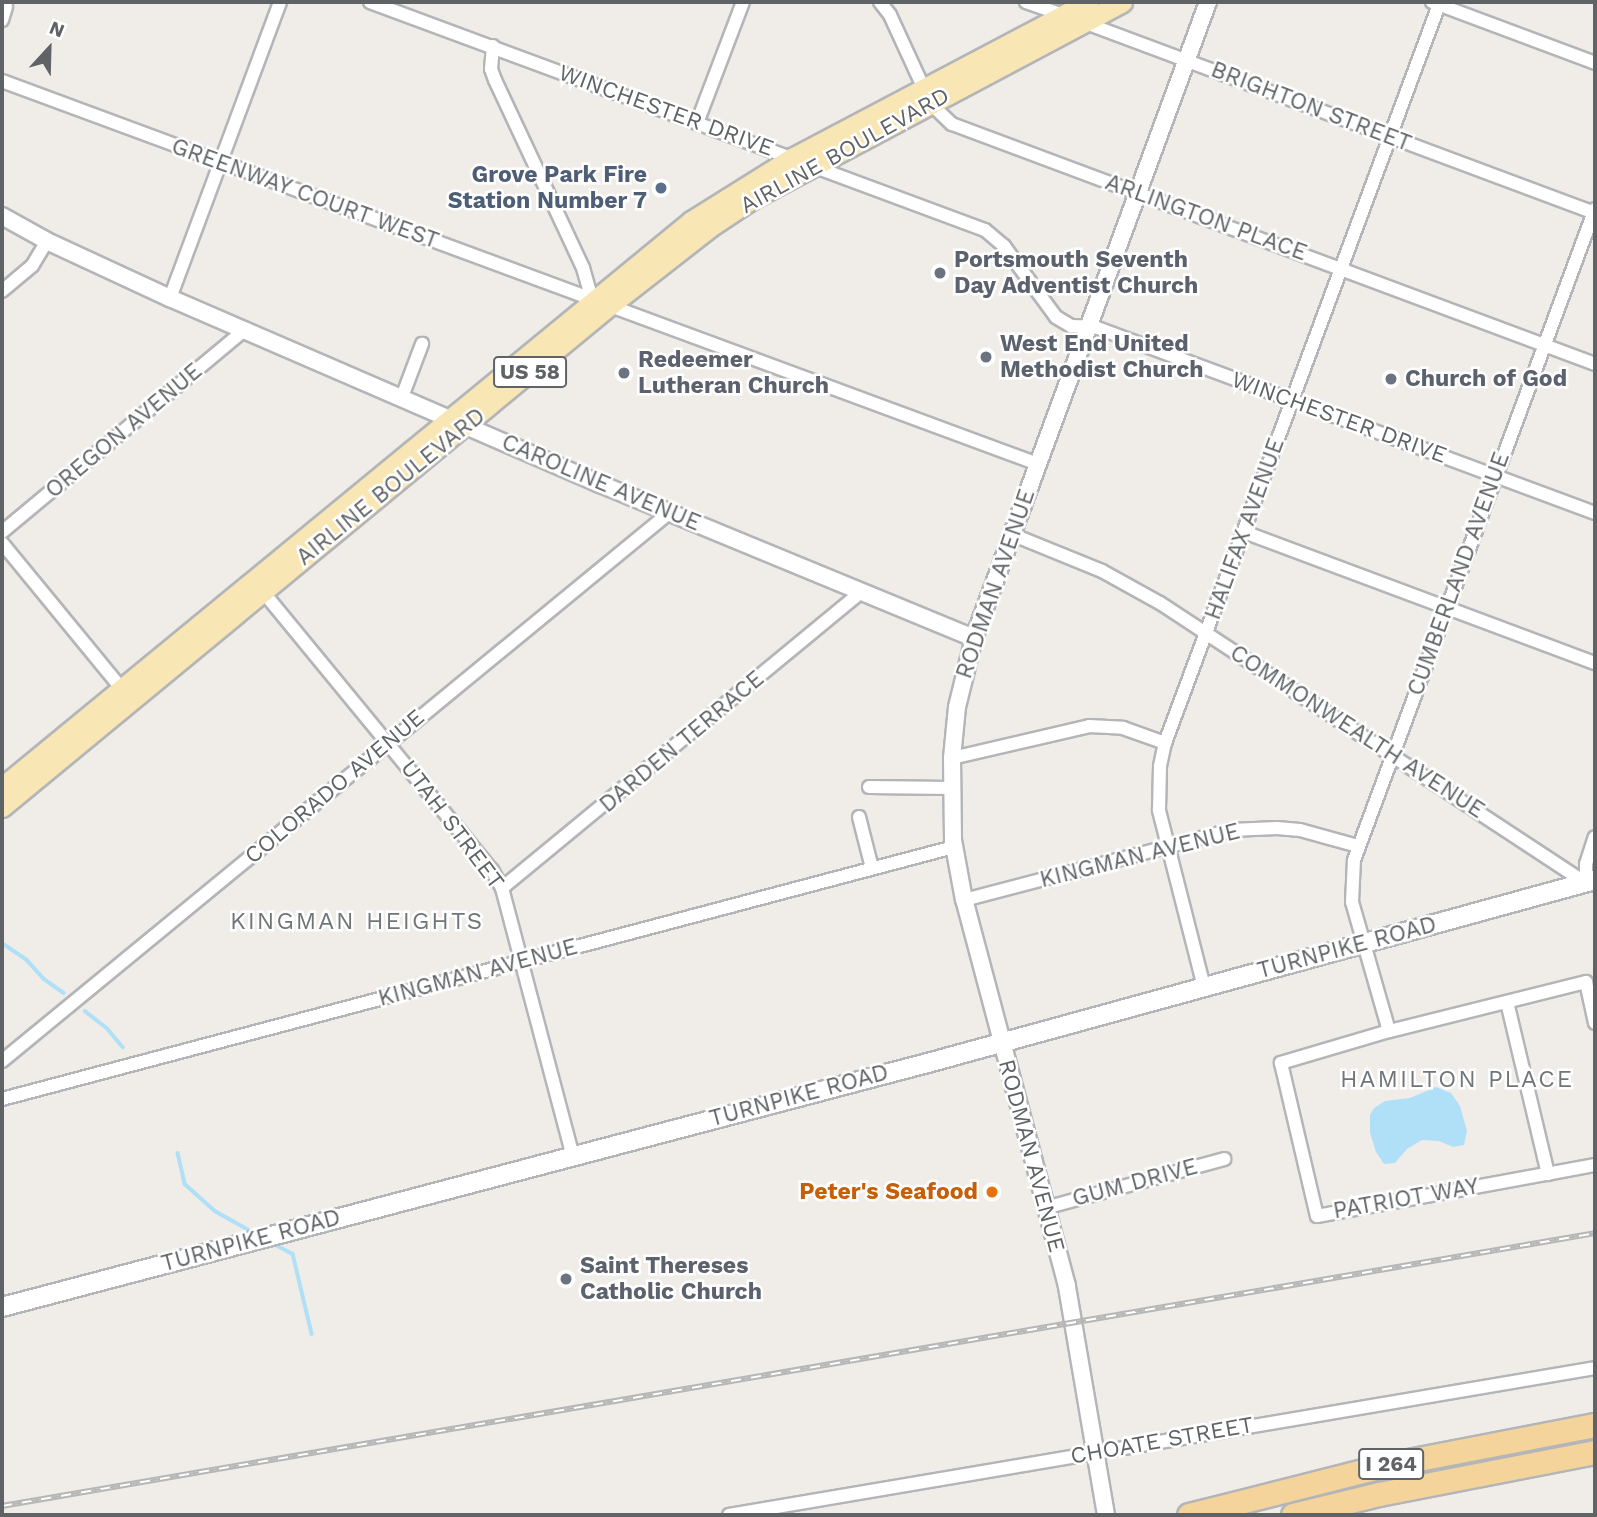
<!DOCTYPE html>
<style>
body{margin:0}
#map{position:relative;width:1597px;height:1517px;overflow:hidden;background:#f0ede8;font-family:"Work Sans",sans-serif}
div>[style]{position:absolute}
.water>*{inset:0;background:#b0dff8}
.stream>*{height:3.5px;margin:-1.75px;padding:0 1.75px;transform-origin:1.75px;border-radius:1.75px;background:#b0dff8}
.roads{filter:drop-shadow(2px 0 #b3b5b8) drop-shadow(-2px 0 #b3b5b8) drop-shadow(0 2px #b3b5b8) drop-shadow(0 -2px #b3b5b8)}
.minor>*{height:12px;margin:-6px;padding:0 6px;transform-origin:6px;border-radius:6px;background:#fff}
.tertiary>*{height:16px;margin:-8px;padding:0 8px;transform-origin:8px;border-radius:8px;background:#fff}
.secondary>*{height:18px;margin:-9px;padding:0 9px;transform-origin:9px;border-radius:9px;background:#fff}
.primary>*{height:19px;margin:-9.5px;padding:0 9.5px;transform-origin:9.5px;border-radius:9.5px;background:#f8e6b4}
.motorway>*{height:23px;margin:-11.5px;padding:0 11.5px;transform-origin:11.5px;border-radius:11.5px;background:#f4d49b}
.rail>*{height:6px;margin-top:-3px;transform-origin:0;background:repeating-linear-gradient(90deg,#fff 0 10px,#b5b6b6 0 20px);box-sizing:border-box;border-block:2px solid #b5b6b6}
.dots>*{width:19px;height:19px;translate:-50% -50%;box-sizing:border-box;border:4px solid #fff;border-radius:50%}
span{translate:-50% -50%;white-space:nowrap;text-align:center;line-height:1.15;-webkit-text-stroke:5px #fff;paint-order:stroke}
.shield-label span{padding:2px 5px;background:#fff;border:2px solid;border-radius:5px;-webkit-text-stroke-width:0}
.shield-label{font-size:21px;color:#5f6366;font-weight:700}
.street-label{font-size:23px;color:#5f6366}
.service-label{font-size:23px;color:#4e5e75;font-weight:700}
.right{translate:-100% -50%;text-align:right}
.worship-label{font-size:23px;color:#5b616d;font-weight:700}
.left{translate:0 -50%;text-align:left}
.food-label{font-size:23px;color:#c56008;font-weight:700}
.neighbourhood-label{font-size:24px;color:#707578;letter-spacing:2px}
.frame{position:absolute;inset:0;border:4px solid #5f6366;pointer-events:none}
.north{position:absolute;left:14px;top:14px;width:70px;height:70px;-webkit-text-stroke:5px #fff;paint-order:stroke;rotate:22deg;font-size:19px;font-weight:700;line-height:28px;text-align:center;color:#5f6366}
.north::after{content:'';display:block;margin:auto;width:24px;height:32px;background:#5f6366;clip-path:polygon(50% 0,100% 100%,50% 72%,0 100%)}
</style>
<div id="map">
<div class="water">
<div style="clip-path:polygon(1436px 1087px,1451px 1093px,1460px 1106px,1467px 1131px,1464px 1145px,1453px 1147px,1439px 1141px,1422px 1140px,1407px 1149px,1395px 1163px,1384px 1164px,1376px 1152px,1370px 1133px,1370px 1115px,1374px 1108px,1385px 1101px,1410px 1098px)"></div>
</div>
<div class="stream">
<div style="left:2px;top:943px;width:30px;rotate:34deg"></div>
<div style="left:27px;top:960px;width:25px;rotate:48deg"></div>
<div style="left:44px;top:979px;width:24px;rotate:35deg"></div>
<div style="left:85px;top:1011px;width:28px;rotate:38deg"></div>
<div style="left:107px;top:1028px;width:25px;rotate:50deg"></div>
<div style="left:178px;top:1153px;width:32px;rotate:77deg"></div>
<div style="left:185px;top:1184px;width:40px;rotate:42deg"></div>
<div style="left:215px;top:1211px;width:41px;rotate:29.1deg"></div>
<div style="left:274px;top:1244px;width:21px;rotate:28deg"></div>
<div style="left:293px;top:1254px;width:82px;rotate:76.6deg"></div>
</div>
<div class="roads">
<div class="minor">
<div style="left:370px;top:2px;width:656px;rotate:20.34deg"></div>
<div style="left:985px;top:230px;width:25px;rotate:40deg"></div>
<div style="left:1004px;top:246px;width:88px;rotate:53.8deg"></div>
<div style="left:1056px;top:317px;width:17px;rotate:31deg"></div>
<div style="left:1071px;top:326px;width:24px;rotate:2deg"></div>
<div style="left:1095px;top:327px;width:533px;rotate:20.41deg"></div>
<div style="left:880px;top:2px;width:16px;rotate:52deg"></div>
<div style="left:890px;top:15px;width:98px;rotate:65.3deg"></div>
<div style="left:931px;top:104px;width:29px;rotate:44deg"></div>
<div style="left:952px;top:124px;width:686px;rotate:20.47deg"></div>
<div style="left:1026px;top:2px;width:42px;rotate:19.3deg"></div>
<div style="left:1432px;top:2px;width:174px;rotate:20.5deg"></div>
<div style="left:2px;top:20px;width:14px;rotate:-73deg"></div>
<div style="left:1083px;top:22px;width:546px;rotate:20.46deg"></div>
<div style="left:493px;top:46px;width:23px;rotate:95deg"></div>
<div style="left:491px;top:69px;width:12px;rotate:70deg"></div>
<div style="left:495px;top:80px;width:208px;rotate:64.9deg"></div>
<div style="left:583px;top:268px;width:33px;rotate:74deg"></div>
<div style="left:2px;top:81px;width:1105px;rotate:20.29deg"></div>
<div style="left:697px;top:123px;width:129px;rotate:-69.2deg"></div>
<div style="left:2px;top:291px;width:39px;rotate:-40deg"></div>
<div style="left:32px;top:266px;width:29px;rotate:-59deg"></div>
<div style="left:170px;top:298px;width:316px;rotate:-69.6deg"></div>
<div style="left:402px;top:397px;width:57px;rotate:-69.3deg"></div>
<div style="left:2px;top:532px;width:317px;rotate:-39.8deg"></div>
<div style="left:1244px;top:532px;width:375px;rotate:20.5deg"></div>
<div style="left:1011px;top:534px;width:98px;rotate:22.1deg"></div>
<div style="left:1102px;top:571px;width:66px;rotate:28.9deg"></div>
<div style="left:1160px;top:603px;width:510px;rotate:33.32deg"></div>
<div style="left:2px;top:543px;width:195px;rotate:50.6deg"></div>
<div style="left:260px;top:588px;width:365px;rotate:50.6deg"></div>
<div style="left:492px;top:870px;width:21px;rotate:61deg"></div>
<div style="left:502px;top:888px;width:277px;rotate:75.2deg"></div>
<div style="left:952px;top:758px;width:141px;rotate:-13.1deg"></div>
<div style="left:1089px;top:726px;width:34px;rotate:3deg"></div>
<div style="left:1123px;top:728px;width:45px;rotate:19.7deg"></div>
<div style="left:869px;top:787px;width:82px;rotate:0.7deg"></div>
<div style="left:859px;top:817px;width:53px;rotate:75.7deg"></div>
<div style="left:1586px;top:883px;width:19px;rotate:-90deg"></div>
<div style="left:1586px;top:864px;width:28px;rotate:-72deg"></div>
<div style="left:502px;top:888px;width:464px;rotate:-39.5deg"></div>
<div style="left:964px;top:900px;width:276px;rotate:-14.7deg"></div>
<div style="left:1231px;top:830px;width:46px;rotate:-2.5deg"></div>
<div style="left:1277px;top:828px;width:23px;rotate:5deg"></div>
<div style="left:1300px;top:830px;width:60px;rotate:15.4deg"></div>
<div style="left:1204px;top:987px;width:183px;rotate:-104.3deg"></div>
<div style="left:1159px;top:810px;width:44px;rotate:-88.7deg"></div>
<div style="left:1160px;top:766px;width:24px;rotate:-78deg"></div>
<div style="left:1165px;top:743px;width:790px;rotate:-69.64deg"></div>
<div style="left:1507px;top:1002px;width:177px;rotate:76.6deg"></div>
<div style="left:1595px;top:1023px;width:42px;rotate:-102.4deg"></div>
<div style="left:1586px;top:982px;width:203px;rotate:166deg"></div>
<div style="left:1389px;top:1031px;width:113px;rotate:163.5deg"></div>
<div style="left:1281px;top:1063px;width:157px;rotate:76.8deg"></div>
<div style="left:1317px;top:1216px;width:283px;rotate:-10.4deg"></div>
<div style="left:1389px;top:1031px;width:134px;rotate:-106deg"></div>
<div style="left:1352px;top:902px;width:42px;rotate:-87.3deg"></div>
<div style="left:1354px;top:860px;width:694px;rotate:-69.69deg"></div>
<div style="left:2px;top:1061px;width:863px;rotate:-39.41deg"></div>
<div style="left:2px;top:1099px;width:985px;rotate:-14.83deg"></div>
<div style="left:1045px;top:1208px;width:186px;rotate:-15.3deg"></div>
<div style="left:729px;top:1515px;width:878px;rotate:-9.63deg"></div>
</div>
<div class="tertiary">
<div style="left:2px;top:216px;width:51px;rotate:29.1deg"></div>
<div style="left:47px;top:241px;width:136px;rotate:24.9deg"></div>
<div style="left:170px;top:298px;width:469px;rotate:23.4deg"></div>
<div style="left:600px;top:484px;width:404px;rotate:22.4deg"></div>
<div style="left:1106px;top:1515px;width:232px;rotate:-99.7deg"></div>
<div style="left:1067px;top:1286px;width:400px;rotate:-104.9deg"></div>
<div style="left:964px;top:900px;width:61px;rotate:-100.4deg"></div>
<div style="left:953px;top:840px;width:82px;rotate:-90.7deg"></div>
<div style="left:952px;top:758px;width:51px;rotate:-84.4deg"></div>
<div style="left:957px;top:707px;width:71px;rotate:-76.2deg"></div>
<div style="left:974px;top:638px;width:678px;rotate:-69.8deg"></div>
</div>
<div class="secondary">
<div style="left:2px;top:1307px;width:965px;rotate:-14.77deg"></div>
<div style="left:935px;top:1061px;width:684px;rotate:-15.34deg"></div>
</div>
<div class="primary">
<div style="left:2px;top:787px;width:892px;rotate:-39.4deg"></div>
<div style="left:691px;top:221px;width:119px;rotate:-32deg"></div>
<div style="left:792px;top:158px;width:335px;rotate:-27.8deg"></div>
<div style="left:2px;top:807px;width:787px;rotate:-39.54deg"></div>
<div style="left:609px;top:306px;width:128px;rotate:-38deg"></div>
<div style="left:710px;top:227px;width:50px;rotate:-33.7deg"></div>
<div style="left:752px;top:199px;width:419px;rotate:-28deg"></div>
</div>
<div class="motorway">
<div style="left:1189px;top:1515px;width:204px;rotate:-14.2deg"></div>
<div style="left:1387px;top:1465px;width:212px;rotate:-10.9deg"></div>
<div style="left:1293px;top:1515px;width:89px;rotate:-13.7deg"></div>
<div style="left:1379px;top:1494px;width:220px;rotate:-11deg"></div>
</div>
</div>
<div class="rail">
<div style="left:2px;top:1506px;width:1616px;rotate:-9.72deg"></div>
</div>
<div class="dots">
<div style="left:661px;top:188px;background:#5c6f8a"></div>
<div style="left:940px;top:273px;background:#6b7280"></div>
<div style="left:986px;top:357px;background:#6b7280"></div>
<div style="left:624px;top:373px;background:#6b7280"></div>
<div style="left:1391px;top:379px;background:#6b7280"></div>
<div style="left:992px;top:1192px;background:#e8710a"></div>
<div style="left:566px;top:1279px;background:#6b7280"></div>
</div>
<div class="shield-label">
<span style="left:530px;top:372px">US 58</span>
<span style="left:1391px;top:1464px">I 264</span>
</div>
<div class="street-label">
<span style="left:1311px;top:107px;rotate:21deg">BRIGHTON STREET</span>
<span style="left:666px;top:111px;rotate:20deg">WINCHESTER DRIVE</span>
<span style="left:845px;top:151px;rotate:-29deg">AIRLINE BOULEVARD</span>
<span style="left:305px;top:194px;rotate:20deg">GREENWAY COURT WEST</span>
<span style="left:1206px;top:218px;rotate:20deg">ARLINGTON PLACE</span>
<span style="left:1339px;top:418px;rotate:20deg">WINCHESTER DRIVE</span>
<span style="left:124px;top:431px;rotate:-40deg">OREGON AVENUE</span>
<span style="left:601px;top:483px;rotate:23deg">CAROLINE AVENUE</span>
<span style="left:391px;top:487px;rotate:-39deg">AIRLINE BOULEVARD</span>
<span style="left:1245px;top:529px;rotate:-70deg">HALIFAX AVENUE</span>
<span style="left:1459px;top:574px;rotate:-70deg">CUMBERLAND AVENUE</span>
<span style="left:996px;top:584px;rotate:-71deg">RODMAN AVENUE</span>
<span style="left:1357px;top:732px;rotate:33deg">COMMONWEALTH AVENUE</span>
<span style="left:682px;top:742px;rotate:-40deg">DARDEN TERRACE</span>
<span style="left:335px;top:787px;rotate:-40deg">COLORADO AVENUE</span>
<span style="left:452px;top:825px;rotate:53deg">UTAH STREET</span>
<span style="left:1140px;top:856px;rotate:-14deg">KINGMAN AVENUE</span>
<span style="left:1347px;top:948px;rotate:-15deg">TURNPIKE ROAD</span>
<span style="left:478px;top:973px;rotate:-15deg">KINGMAN AVENUE</span>
<span style="left:799px;top:1096px;rotate:-15deg">TURNPIKE ROAD</span>
<span style="left:1031px;top:1156px;rotate:75deg">RODMAN AVENUE</span>
<span style="left:1135px;top:1183px;rotate:-15deg">GUM DRIVE</span>
<span style="left:1406px;top:1199px;rotate:-10deg">PATRIOT WAY</span>
<span style="left:251px;top:1241px;rotate:-15deg">TURNPIKE ROAD</span>
<span style="left:1162px;top:1441px;rotate:-10deg">CHOATE STREET</span>
</div>
<div class="service-label">
<span class="right" style="left:647px;top:188px">Grove Park Fire<br>Station Number 7</span>
</div>
<div class="worship-label">
<span class="left" style="left:954px;top:273px">Portsmouth Seventh<br>Day Adventist Church</span>
<span class="left" style="left:1000px;top:357px">West End United<br>Methodist Church</span>
<span class="left" style="left:638px;top:373px">Redeemer<br>Lutheran Church</span>
<span class="left" style="left:1405px;top:379px">Church of God</span>
<span class="left" style="left:580px;top:1279px">Saint Thereses<br>Catholic Church</span>
</div>
<div class="food-label">
<span class="right" style="left:978px;top:1192px">Peter's Seafood</span>
</div>
<div class="neighbourhood-label">
<span style="left:357px;top:922px">KINGMAN HEIGHTS</span>
<span style="left:1457px;top:1080px">HAMILTON PLACE</span>
</div>
<div class="frame"></div>
<div class="north">N</div>
</div>
